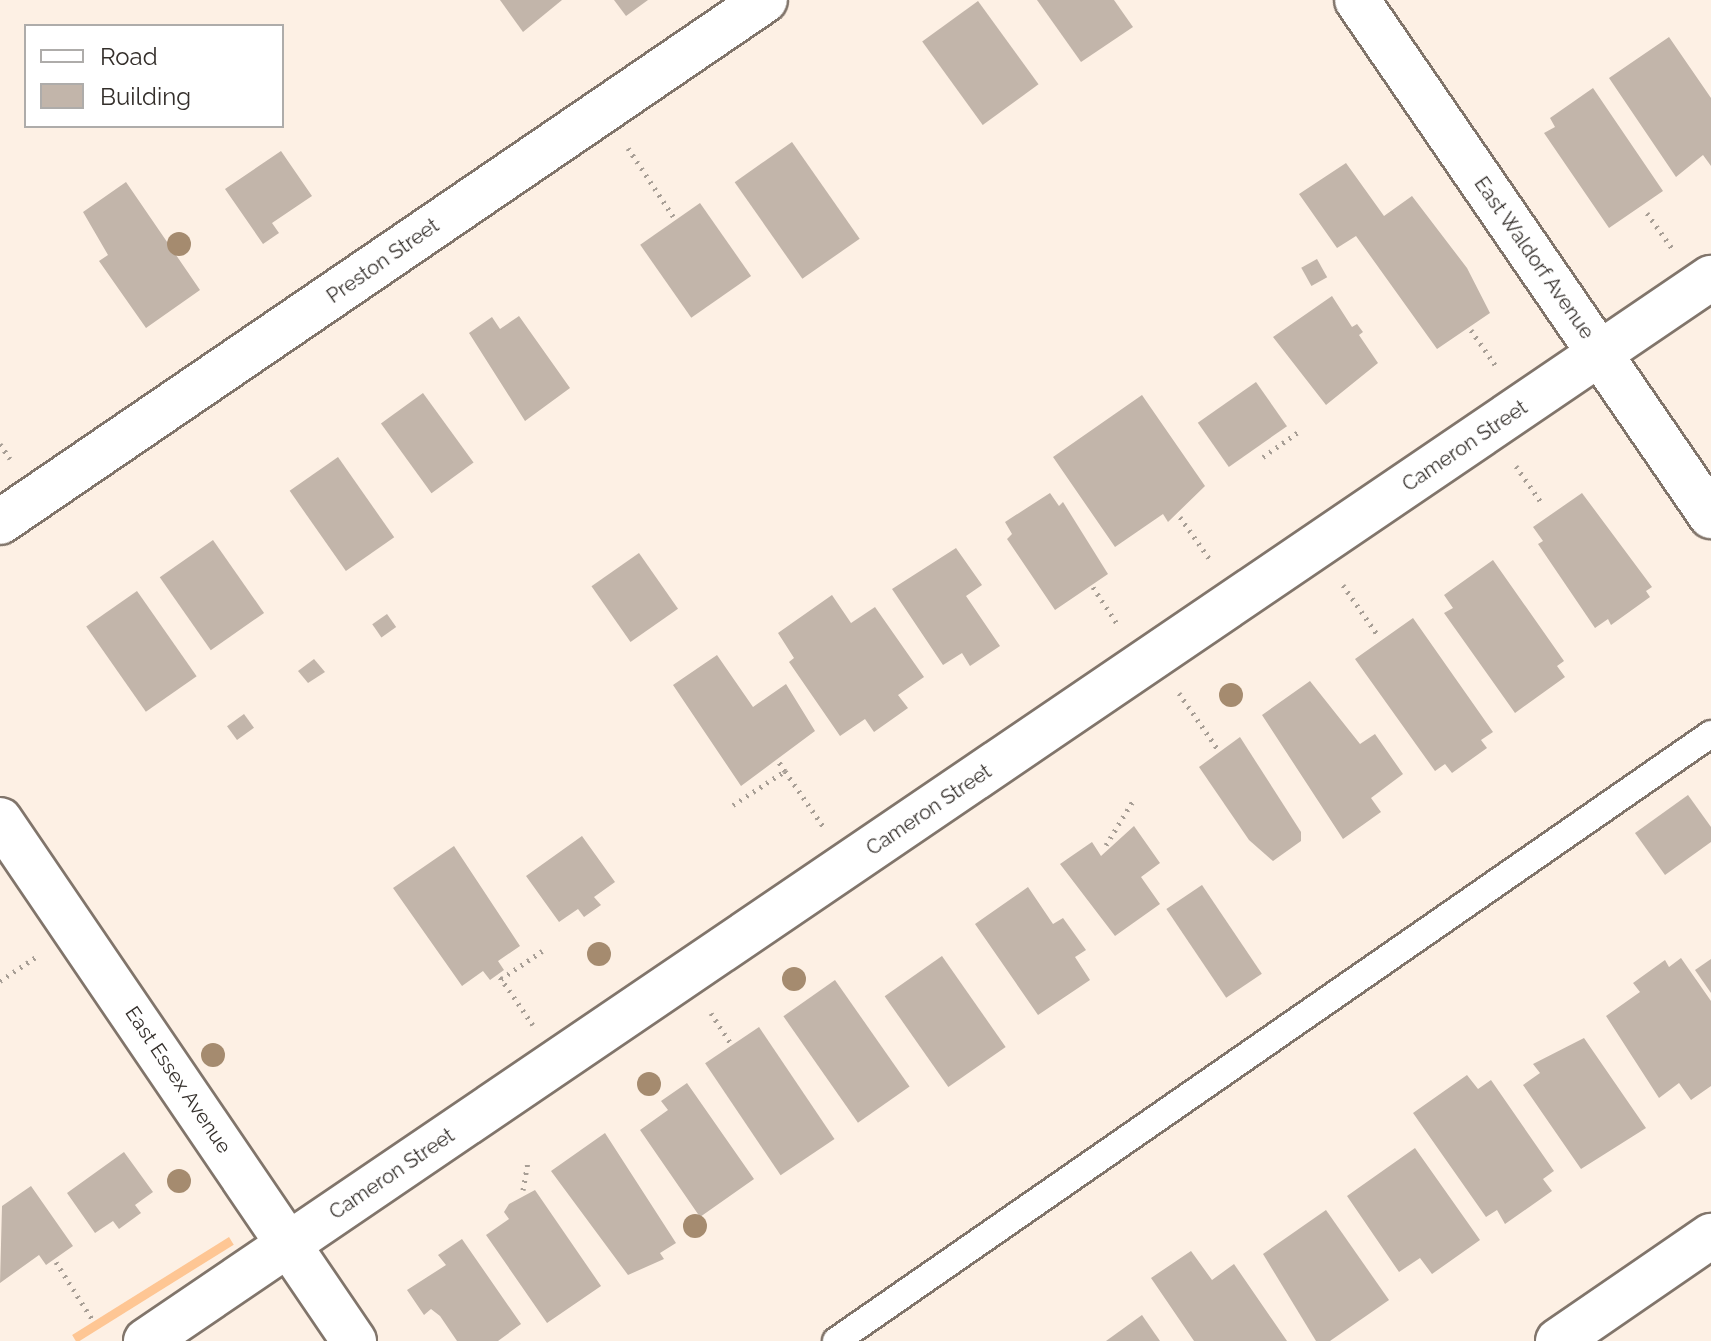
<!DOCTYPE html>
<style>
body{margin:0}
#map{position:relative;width:1711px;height:1341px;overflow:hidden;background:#fdf0e4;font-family:Raleway,sans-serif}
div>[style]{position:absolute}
.green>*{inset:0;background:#fec694;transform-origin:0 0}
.building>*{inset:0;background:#c2b5aa;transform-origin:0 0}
.path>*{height:5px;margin-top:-2.5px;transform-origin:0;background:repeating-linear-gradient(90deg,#a79e95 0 2px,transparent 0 8px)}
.roads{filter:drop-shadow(2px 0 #81756b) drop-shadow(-2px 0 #81756b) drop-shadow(0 2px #81756b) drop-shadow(0 -2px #81756b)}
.service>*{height:26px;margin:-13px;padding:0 13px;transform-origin:13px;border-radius:13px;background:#fff}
.minor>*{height:44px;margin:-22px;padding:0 22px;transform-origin:22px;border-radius:22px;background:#fff}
.trees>*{width:24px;height:24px;margin:-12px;border-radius:50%;background:#a58b6f}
span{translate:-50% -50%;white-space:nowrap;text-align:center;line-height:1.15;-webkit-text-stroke:6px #fff;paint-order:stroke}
.street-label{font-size:20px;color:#342f2b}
.legend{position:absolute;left:24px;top:24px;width:260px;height:104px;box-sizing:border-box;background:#fff;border:2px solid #aeacaa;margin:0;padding:10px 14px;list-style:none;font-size:24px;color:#342f2b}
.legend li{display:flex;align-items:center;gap:16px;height:40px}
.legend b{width:40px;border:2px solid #aeacaa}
</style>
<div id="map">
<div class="green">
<div style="left:229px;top:1237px;width:9px;height:185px;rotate:58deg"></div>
</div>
<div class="building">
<div style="clip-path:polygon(500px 0,562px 0,523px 32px)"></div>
<div style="clip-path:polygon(614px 0,648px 0,626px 16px)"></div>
<div style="clip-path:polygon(1037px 0,1114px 0,1133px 27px,1081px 62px)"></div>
<div style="left:978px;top:1px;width:103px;height:69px;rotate:54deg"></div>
<div style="clip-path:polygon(1669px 37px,1711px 98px,1711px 166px,1703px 155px,1676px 177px,1609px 78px)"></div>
<div style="clip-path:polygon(1593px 88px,1663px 191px,1609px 228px,1544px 133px,1555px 127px,1550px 118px)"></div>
<div style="left:792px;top:142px;width:118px;height:70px;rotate:55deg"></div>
<div style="clip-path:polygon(281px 151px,312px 196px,272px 223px,279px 233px,263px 244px,225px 189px)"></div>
<div style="clip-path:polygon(1346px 163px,1384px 216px,1412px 196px,1467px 268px,1490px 313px,1437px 349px,1356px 236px,1337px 248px,1299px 194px)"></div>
<div style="clip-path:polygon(126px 182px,200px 290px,146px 328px,99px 261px,108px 255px,83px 212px)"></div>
<div style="left:700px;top:203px;width:89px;height:73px;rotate:55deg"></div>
<div style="left:1317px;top:259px;width:21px;height:18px;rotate:61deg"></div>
<div style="clip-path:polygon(1332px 296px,1352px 327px,1357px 324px,1363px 332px,1359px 335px,1378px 363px,1326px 405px,1273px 337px)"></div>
<div style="clip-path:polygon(519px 316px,570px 388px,525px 421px,469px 333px,492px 317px,500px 329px)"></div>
<div style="left:1256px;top:382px;width:54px;height:71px;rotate:55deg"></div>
<div style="left:423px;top:393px;width:86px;height:52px;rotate:54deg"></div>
<div style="clip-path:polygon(1142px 395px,1205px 486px,1168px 522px,1163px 514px,1115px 547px,1053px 457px)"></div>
<div style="left:338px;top:457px;width:98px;height:59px;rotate:55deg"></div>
<div style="clip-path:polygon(1050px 493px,1059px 506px,1063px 502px,1108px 574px,1055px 610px,1007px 539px,1012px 534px,1005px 522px)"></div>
<div style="clip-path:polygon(1582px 493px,1652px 587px,1646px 591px,1650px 597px,1611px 625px,1608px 619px,1595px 628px,1538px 544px,1543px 541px,1533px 527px)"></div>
<div style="left:213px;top:540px;width:89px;height:65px;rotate:55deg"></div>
<div style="clip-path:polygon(956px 548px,982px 585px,966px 596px,1000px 646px,970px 666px,962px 653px,943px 665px,892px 589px)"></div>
<div style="left:639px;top:553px;width:68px;height:58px;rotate:55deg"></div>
<div style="clip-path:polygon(1493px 560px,1564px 661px,1557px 666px,1565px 677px,1515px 713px,1444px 613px,1453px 608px,1444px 595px)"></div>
<div style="left:137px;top:591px;width:104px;height:62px;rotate:55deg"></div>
<div style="clip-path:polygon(832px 595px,851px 623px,875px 607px,924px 677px,898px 695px,908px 708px,874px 732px,865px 719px,840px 736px,789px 662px,794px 658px,778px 633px)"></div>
<div style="left:387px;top:614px;width:16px;height:18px;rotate:55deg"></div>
<div style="clip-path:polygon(1413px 618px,1493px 732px,1481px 740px,1487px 748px,1452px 773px,1445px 764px,1435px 771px,1355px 659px)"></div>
<div style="clip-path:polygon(717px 655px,753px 707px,786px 684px,815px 731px,741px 786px,673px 685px)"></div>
<div style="clip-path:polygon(314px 659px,325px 672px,308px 683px,298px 671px)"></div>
<div style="clip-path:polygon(1310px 681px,1360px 744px,1375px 734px,1403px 774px,1371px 798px,1381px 812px,1343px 839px,1262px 715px)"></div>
<div style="left:244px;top:714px;width:17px;height:21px;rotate:54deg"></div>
<div style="clip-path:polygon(1240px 737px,1301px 832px,1301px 841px,1273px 861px,1249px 840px,1199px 767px)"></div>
<div style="clip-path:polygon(1688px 795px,1711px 827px,1711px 842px,1665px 875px,1635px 833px)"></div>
<div style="clip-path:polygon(1134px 826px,1160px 863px,1141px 877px,1160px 904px,1115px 936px,1060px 864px,1092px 842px,1101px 856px)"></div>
<div style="clip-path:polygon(582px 836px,615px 882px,594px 897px,601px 905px,584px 917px,578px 909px,559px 922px,526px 876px)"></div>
<div style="clip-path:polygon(454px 846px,520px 946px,498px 961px,504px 970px,490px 980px,483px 971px,462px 986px,393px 888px)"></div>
<div style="left:1202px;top:885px;width:107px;height:43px;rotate:56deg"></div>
<div style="clip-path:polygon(1028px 887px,1053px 924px,1063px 918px,1086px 950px,1075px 957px,1090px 980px,1038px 1015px,975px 924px)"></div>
<div style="left:942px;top:956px;width:111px;height:70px;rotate:55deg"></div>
<div style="clip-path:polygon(1681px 958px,1711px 1001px,1711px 1086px,1691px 1100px,1679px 1083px,1659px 1098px,1606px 1016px,1640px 992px,1633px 983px,1665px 960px,1669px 967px)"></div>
<div style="clip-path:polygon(1711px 959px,1711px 993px,1695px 970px)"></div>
<div style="left:835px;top:980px;width:130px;height:63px;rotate:55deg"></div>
<div style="left:759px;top:1027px;width:135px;height:65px;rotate:56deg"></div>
<div style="clip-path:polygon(1584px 1038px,1646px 1128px,1581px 1169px,1523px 1085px,1540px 1073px,1533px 1064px)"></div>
<div style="clip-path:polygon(1467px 1075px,1478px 1089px,1491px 1080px,1554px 1171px,1543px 1179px,1552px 1191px,1505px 1224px,1497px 1210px,1486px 1217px,1413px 1113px)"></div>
<div style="clip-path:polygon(687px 1083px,754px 1179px,700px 1217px,640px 1130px,668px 1110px,661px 1101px)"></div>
<div style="clip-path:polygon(605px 1133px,676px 1243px,660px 1253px,664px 1259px,628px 1275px,551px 1171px)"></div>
<div style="clip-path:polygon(1415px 1148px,1480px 1240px,1432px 1274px,1420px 1258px,1399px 1272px,1347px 1196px)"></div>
<div style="clip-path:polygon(124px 1152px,153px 1192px,135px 1205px,141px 1213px,119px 1229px,113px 1221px,95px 1233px,67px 1193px)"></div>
<div style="clip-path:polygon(31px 1186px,73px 1246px,46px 1265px,39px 1255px,0 1283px,2px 1206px)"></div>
<div style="clip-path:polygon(535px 1190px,601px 1286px,547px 1323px,486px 1235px,509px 1219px,504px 1212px,509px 1204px)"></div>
<div style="clip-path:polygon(1326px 1210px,1389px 1300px,1330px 1341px,1316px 1341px,1263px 1254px)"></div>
<div style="clip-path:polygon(462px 1239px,521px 1324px,498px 1341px,457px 1341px,440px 1316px,431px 1309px,424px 1315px,407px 1290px,446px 1265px,438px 1255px)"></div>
<div style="clip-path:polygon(1191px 1251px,1212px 1280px,1234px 1264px,1287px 1341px,1194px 1341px,1151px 1278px)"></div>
<div style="clip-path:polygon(1142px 1315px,1160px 1341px,1106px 1341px)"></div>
</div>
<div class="path">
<div style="left:628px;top:148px;width:82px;rotate:56.5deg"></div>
<div style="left:1647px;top:213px;width:47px;rotate:54.6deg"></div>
<div style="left:1471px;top:330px;width:47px;rotate:55.3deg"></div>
<div style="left:0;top:444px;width:18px;rotate:56deg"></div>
<div style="left:1263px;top:457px;width:47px;rotate:-35.4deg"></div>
<div style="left:1516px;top:466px;width:47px;rotate:55.3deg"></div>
<div style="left:1180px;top:517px;width:54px;rotate:54.8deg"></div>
<div style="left:1343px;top:585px;width:63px;rotate:55.3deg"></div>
<div style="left:1093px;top:587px;width:45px;rotate:56.7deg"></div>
<div style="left:1179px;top:693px;width:67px;rotate:55.4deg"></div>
<div style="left:785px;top:771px;width:67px;rotate:55.4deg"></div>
<div style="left:733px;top:805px;width:62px;rotate:-33.2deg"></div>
<div style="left:785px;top:771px;width:11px;rotate:-124deg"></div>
<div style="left:1106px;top:845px;width:52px;rotate:-58.5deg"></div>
<div style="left:500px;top:977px;width:58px;rotate:55.5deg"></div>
<div style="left:501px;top:979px;width:50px;rotate:-34.3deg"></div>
<div style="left:0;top:981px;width:47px;rotate:-33.7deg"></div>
<div style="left:711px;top:1013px;width:37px;rotate:57deg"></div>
<div style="left:523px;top:1190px;width:27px;rotate:-80deg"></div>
<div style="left:56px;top:1262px;width:71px;rotate:57.7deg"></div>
</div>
<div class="roads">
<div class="service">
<div style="left:836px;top:1341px;width:1065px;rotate:-34.75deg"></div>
</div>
<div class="minor">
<div style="left:1357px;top:0;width:626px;rotate:55.55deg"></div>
<div style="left:0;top:522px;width:926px;rotate:-34.31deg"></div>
<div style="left:0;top:820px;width:630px;rotate:55.81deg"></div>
<div style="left:146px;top:1341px;width:1892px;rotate:-34.19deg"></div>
<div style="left:1558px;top:1341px;width:186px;rotate:-34.5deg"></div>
</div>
</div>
<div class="trees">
<div style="left:179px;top:244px"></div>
<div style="left:1231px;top:695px"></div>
<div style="left:599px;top:954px"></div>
<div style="left:794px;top:979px"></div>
<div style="left:213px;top:1055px"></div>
<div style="left:649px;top:1084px"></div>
<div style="left:179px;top:1181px"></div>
<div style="left:695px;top:1226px"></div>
</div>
<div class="street-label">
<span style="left:1534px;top:258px;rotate:55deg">East Waldorf Avenue</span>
<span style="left:383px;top:261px;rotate:-35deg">Preston Street</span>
<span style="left:1465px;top:446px;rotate:-34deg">Cameron Street</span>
<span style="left:929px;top:810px;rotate:-34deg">Cameron Street</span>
<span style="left:178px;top:1080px;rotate:56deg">East Essex Avenue</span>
<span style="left:392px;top:1174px;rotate:-34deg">Cameron Street</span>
</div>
<ul class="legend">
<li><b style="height:10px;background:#fff"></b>Road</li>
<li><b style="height:22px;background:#c2b5aa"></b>Building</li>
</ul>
</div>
